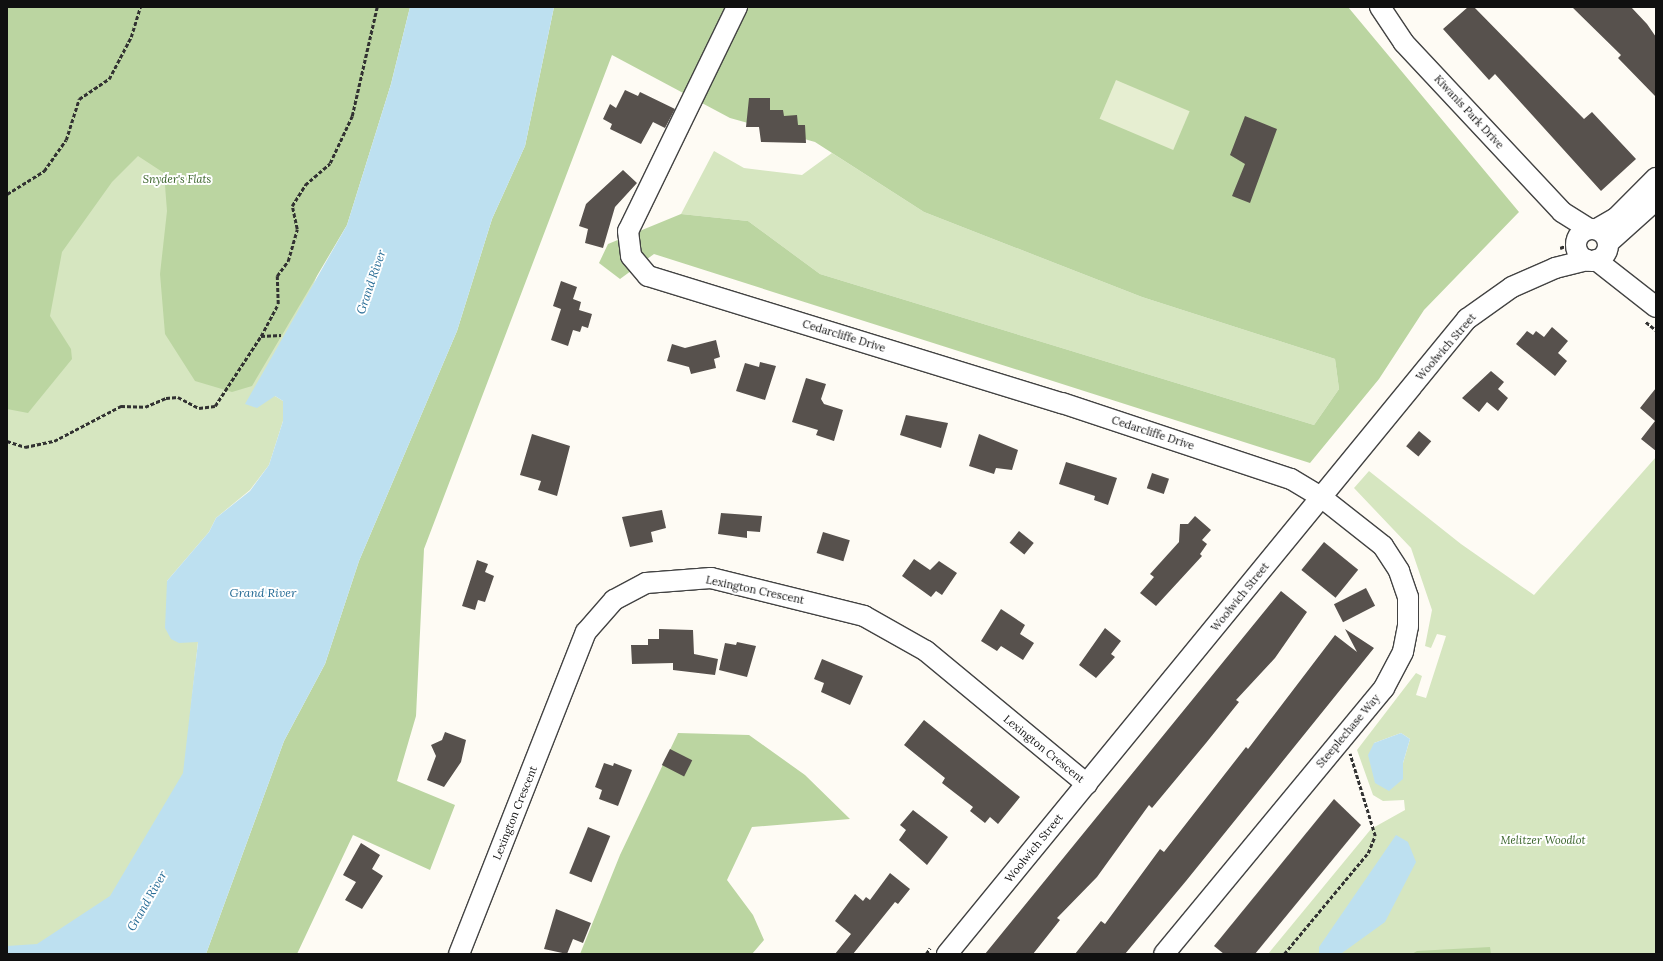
<!DOCTYPE html>
<style>
body{margin:0}
#map{position:relative;width:1663px;height:961px;overflow:hidden;background:#fefbf4;font-family:Lora,serif}
div>[style]{position:absolute}
.green>*{inset:0;background:#d6e6c0}
.forest>*{inset:0;background:#bbd5a1}
.pitch>*{inset:0;background:#e6eed1;transform-origin:0 0}
.water>*{inset:0;background:#bde0f0}
.building>*{inset:0;background:#57514d;transform-origin:0 0}
.path>*{height:2.5px;margin-top:-1.25px;transform-origin:0;background:repeating-linear-gradient(90deg,#323232 0 4px,transparent 0 6px)}
.roads{filter:drop-shadow(1px 0 #434343) drop-shadow(-1px 0 #434343) drop-shadow(0 1px #434343) drop-shadow(0 -1px #434343)}
.minor>*{height:20px;margin:-10px;padding:0 10px;transform-origin:10px;border-radius:10px;background:#fff}
.minor>.ring{margin:-10px;padding:0;box-sizing:content-box;background:none;border:20px solid #fff;border-radius:50%}
span{translate:-50% -50%;white-space:nowrap;text-align:center;line-height:1.15;-webkit-text-stroke:4px #fff;paint-order:stroke}
.street-label{font-size:11px;color:#101010}
.park-label{font-size:11px;color:#366126;font-style:italic}
.water-label{font-size:12px;color:#256b95;font-style:italic}
.frame{position:absolute;inset:0;border:8px solid #101010;pointer-events:none}
</style>
<div id="map">
<div class="green">
<div style="clip-path:polygon(7px 7px,410px 7px,275px 396px,283px 401px,283px 421px,269px 465px,250px 490px,216px 518px,209px 532px,167px 581px,198px 642px,184px 773px,79px 954px,7px 954px)"></div>
<div style="clip-path:polygon(714px 151px,744px 168px,802px 175px,832px 153px,924px 212px,1142px 297px,1335px 359px,1339px 389px,1314px 425px,820px 274px,748px 221px,681px 214px)"></div>
<div style="clip-path:polygon(evenodd,1656px 457px,1656px 954px,1268px 954px,1371px 829px,1405px 810px,1404px 800px,1383px 801px,1373px 795px,1357px 750px,1416px 673px,1422px 676px,1416px 695px,1426px 698px,1446px 636px,1437px 634px,1431px 648px,1425px 646px,1432px 610px,1411px 548px,1354px 488px,1369px 471px,1461px 544px,1534px 595px,1656px 457px,1401px 733px,1410px 739px,1403px 763px,1403px 779px,1374px 743px,1401px 733px)"></div>
</div>
<div class="forest">
<div style="clip-path:polygon(7px 7px,410px 7px,391px 84px,347px 225px,252px 386px,232px 392px,195px 381px,165px 334px,160px 274px,167px 211px,164px 173px,138px 156px,112px 182px,62px 252px,50px 316px,71px 349px,72px 359px,28px 413px,7px 409px)"></div>
<div style="clip-path:polygon(554px 7px,1348px 7px,1519px 212px,1424px 310px,1379px 379px,1310px 463px,654px 254px,620px 279px,599px 263px,608px 244px,681px 214px,748px 221px,820px 274px,1314px 425px,1339px 389px,1335px 359px,1142px 297px,924px 212px,815px 142px,730px 118px,612px 55px,424px 549px,416px 716px,397px 781px,455px 805px,430px 870px,353px 835px,297px 954px,206px 954px,284px 741px,325px 664px,359px 561px,457px 331px,492px 219px,525px 146px)"></div>
<div style="clip-path:polygon(678px 733px,749px 735px,805px 775px,850px 819px,752px 827px,727px 880px,753px 915px,764px 940px,752px 954px,580px 954px,620px 855px)"></div>
<div style="clip-path:polygon(1490px 947px,1491px 954px,1412px 954px,1417px 951px)"></div>
</div>
<div class="pitch">
<div style="left:1116px;top:80px;width:80px;height:42px;rotate:23deg"></div>
</div>
<div class="water">
<div style="clip-path:polygon(410px 7px,554px 7px,525px 146px,492px 219px,457px 331px,359px 561px,325px 664px,284px 741px,206px 954px,7px 954px,7px 946px,37px 944px,110px 896px,183px 773px,198px 642px,179px 643px,171px 639px,165px 628px,167px 581px,209px 532px,216px 518px,250px 491px,269px 465px,283px 421px,283px 401px,275px 396px,257px 408px,245px 404px,347px 225px,391px 84px)"></div>
<div style="clip-path:polygon(1401px 733px,1410px 739px,1403px 763px,1403px 779px,1389px 791px,1375px 783px,1368px 755px,1374px 743px)"></div>
<div style="clip-path:polygon(1396px 835px,1408px 842px,1416px 862px,1385px 922px,1342px 953px,1319px 954px,1319px 947px)"></div>
</div>
<div class="building">
<div style="clip-path:polygon(1468px 7px,1474px 7px,1584px 119px,1592px 112px,1636px 159px,1601px 191px,1495px 74px,1489px 80px,1443px 29px)"></div>
<div style="clip-path:polygon(1572px 7px,1631px 7px,1647px 24px,1656px 37px,1656px 97px,1618px 58px,1621px 55px)"></div>
<div style="clip-path:polygon(625px 90px,638px 96px,640px 92px,675px 109px,665px 128px,653px 122px,641px 144px,610px 129px,612px 124px,603px 119px,610px 104px,616px 108px)"></div>
<div style="clip-path:polygon(749px 98px,770px 98px,770px 110px,783px 110px,784px 116px,797px 115px,798px 125px,805px 125px,806px 143px,761px 142px,759px 127px,746px 127px)"></div>
<div style="clip-path:polygon(1245px 116px,1277px 129px,1250px 203px,1232px 196px,1245px 164px,1230px 155px)"></div>
<div style="clip-path:polygon(623px 170px,637px 183px,615px 207px,603px 248px,585px 243px,588px 229px,579px 226px,586px 204px)"></div>
<div style="clip-path:polygon(561px 281px,577px 287px,573px 299px,581px 302px,579px 310px,592px 314px,588px 328px,582px 326px,580px 332px,573px 330px,568px 346px,551px 340px,561px 309px,553px 306px)"></div>
<div style="clip-path:polygon(1552px 327px,1568px 341px,1558px 353px,1567px 361px,1555px 376px,1516px 344px,1527px 331px,1533px 335px,1536px 331px,1544px 337px)"></div>
<div style="clip-path:polygon(716px 340px,720px 357px,714px 359px,716px 368px,691px 374px,689px 367px,667px 361px,672px 344px,685px 348px)"></div>
<div style="clip-path:polygon(760px 362px,776px 366px,765px 400px,736px 391px,745px 363px,759px 367px)"></div>
<div style="clip-path:polygon(1491px 371px,1504px 382px,1498px 389px,1508px 398px,1498px 411px,1487px 402px,1479px 412px,1462px 398px)"></div>
<div style="clip-path:polygon(806px 378px,826px 384px,821px 399px,824px 404px,843px 410px,834px 441px,816px 435px,818px 430px,792px 422px)"></div>
<div style="clip-path:polygon(1656px 388px,1656px 451px,1641px 439px,1655px 421px,1640px 408px)"></div>
<div style="clip-path:polygon(906px 415px,948px 423px,941px 448px,900px 435px)"></div>
<div style="left:1419px;top:431px;width:16px;height:20px;rotate:40deg"></div>
<div style="clip-path:polygon(532px 434px,570px 446px,557px 496px,538px 490px,541px 481px,520px 475px)"></div>
<div style="clip-path:polygon(979px 434px,1018px 450px,1012px 470px,996px 468px,994px 474px,969px 466px)"></div>
<div style="clip-path:polygon(1066px 462px,1117px 478px,1108px 505px,1094px 500px,1095px 496px,1059px 484px)"></div>
<div style="left:1152px;top:473px;width:18px;height:16px;rotate:19deg"></div>
<div style="clip-path:polygon(662px 510px,666px 528px,651px 532px,653px 542px,630px 547px,622px 517px)"></div>
<div style="clip-path:polygon(721px 513px,762px 516px,760px 532px,747px 531px,747px 538px,718px 534px)"></div>
<div style="clip-path:polygon(1195px 516px,1211px 530px,1202px 540px,1207px 544px,1200px 554px,1202px 556px,1156px 606px,1140px 593px,1154px 577px,1150px 574px,1179px 542px,1180px 524px,1188px 524px)"></div>
<div style="left:1019px;top:531px;width:19px;height:15px;rotate:39deg"></div>
<div style="left:823px;top:532px;width:28px;height:22px;rotate:17deg"></div>
<div style="left:1324px;top:542px;width:44px;height:36px;rotate:39deg"></div>
<div style="clip-path:polygon(914px 559px,930px 570px,939px 561px,957px 573px,942px 595px,936px 591px,931px 597px,902px 576px)"></div>
<div style="clip-path:polygon(477px 560px,488px 564px,485px 572px,494px 576px,485px 602px,478px 600px,475px 610px,462px 606px)"></div>
<div style="left:1366px;top:588px;width:20px;height:36px;rotate:63deg"></div>
<div style="clip-path:polygon(1281px 591px,1307px 612px,1275px 658px,1236px 700px,1239px 702px,1206px 743px,1152px 808px,1149px 805px,1097px 877px,1057px 918px,1060px 920px,1033px 954px,985px 954px)"></div>
<div style="clip-path:polygon(1001px 609px,1025px 625px,1020px 634px,1034px 643px,1023px 660px,1001px 646px,997px 651px,981px 641px)"></div>
<div style="clip-path:polygon(1105px 628px,1121px 641px,1111px 654px,1115px 657px,1096px 678px,1079px 665px)"></div>
<div style="clip-path:polygon(659px 629px,693px 630px,694px 654px,718px 659px,715px 675px,673px 670px,673px 663px,632px 664px,631px 645px,648px 645px,648px 639px,659px 639px)"></div>
<div style="clip-path:polygon(1345px 629px,1374px 648px,1186px 881px,1125px 954px,1075px 954px,1101px 921px,1105px 924px,1160px 849px,1164px 852px,1246px 747px,1248px 749px,1335px 635px,1357px 652px)"></div>
<div style="clip-path:polygon(737px 642px,756px 646px,747px 677px,719px 670px,725px 643px,736px 645px)"></div>
<div style="clip-path:polygon(822px 659px,863px 676px,850px 705px,821px 692px,824px 683px,814px 679px)"></div>
<div style="clip-path:polygon(924px 720px,1020px 797px,998px 824px,990px 817px,985px 823px,970px 811px,973px 807px,942px 783px,945px 778px,904px 745px)"></div>
<div style="clip-path:polygon(445px 732px,466px 740px,461px 762px,444px 787px,427px 780px,436px 756px,431px 745px,442px 740px)"></div>
<div style="left:670px;top:749px;width:25px;height:18px;rotate:27deg"></div>
<div style="clip-path:polygon(604px 763px,613px 766px,614px 763px,632px 770px,618px 806px,599px 799px,602px 790px,595px 787px)"></div>
<div style="clip-path:polygon(1334px 799px,1361px 825px,1255px 954px,1224px 954px,1214px 946px)"></div>
<div style="clip-path:polygon(913px 810px,948px 837px,927px 865px,899px 840px,906px 830px,900px 825px)"></div>
<div style="left:588px;top:827px;width:24px;height:50px;rotate:22deg"></div>
<div style="clip-path:polygon(361px 843px,380px 855px,372px 869px,383px 876px,362px 909px,345px 900px,356px 882px,343px 875px)"></div>
<div style="clip-path:polygon(890px 873px,910px 889px,898px 904px,895px 902px,853px 954px,835px 954px,851px 934px,835px 921px,855px 894px,863px 901px,866px 897px,870px 900px)"></div>
<div style="clip-path:polygon(556px 909px,591px 923px,583px 943px,573px 939px,567px 954px,544px 949px)"></div>
</div>
<div class="path">
<div style="left:7px;top:194px;width:44px;rotate:-31.9deg"></div>
<div style="left:44px;top:171px;width:38px;rotate:-55deg"></div>
<div style="left:66px;top:140px;width:43px;rotate:-72.4deg"></div>
<div style="left:79px;top:99px;width:36px;rotate:-34deg"></div>
<div style="left:109px;top:79px;width:47px;rotate:-62.4deg"></div>
<div style="left:131px;top:37px;width:31px;rotate:-73deg"></div>
<div style="left:1560px;top:248px;width:17px;rotate:-21deg"></div>
<div style="left:1646px;top:322px;width:13px;rotate:39deg"></div>
<div style="left:261px;top:336px;width:36px;rotate:-62deg"></div>
<div style="left:278px;top:304px;width:28px;rotate:-92deg"></div>
<div style="left:277px;top:276px;width:19px;rotate:-54deg"></div>
<div style="left:288px;top:261px;width:33px;rotate:-74deg"></div>
<div style="left:297px;top:229px;width:24px;rotate:-102deg"></div>
<div style="left:292px;top:206px;width:25px;rotate:-58deg"></div>
<div style="left:305px;top:185px;width:33px;rotate:-41deg"></div>
<div style="left:330px;top:163px;width:52px;rotate:-64.9deg"></div>
<div style="left:352px;top:116px;width:112px;rotate:-77.1deg"></div>
<div style="left:7px;top:441px;width:19px;rotate:18deg"></div>
<div style="left:25px;top:447px;width:30px;rotate:-12deg"></div>
<div style="left:54px;top:441px;width:76px;rotate:-27.6deg"></div>
<div style="left:121px;top:406px;width:24px;rotate:2deg"></div>
<div style="left:145px;top:407px;width:23px;rotate:-23deg"></div>
<div style="left:166px;top:398px;width:12px;rotate:-5deg"></div>
<div style="left:178px;top:397px;width:24px;rotate:28deg"></div>
<div style="left:199px;top:408px;width:16px;rotate:-7deg"></div>
<div style="left:215px;top:406px;width:84px;rotate:-56.7deg"></div>
<div style="left:261px;top:336px;width:20px;rotate:-3deg"></div>
<div style="left:926px;top:954px;width:7px;rotate:-56deg"></div>
<div style="left:1284px;top:954px;width:131px;rotate:-50.3deg"></div>
<div style="left:1368px;top:853px;width:18px;rotate:-68deg"></div>
<div style="left:1375px;top:836px;width:86px;rotate:-107deg"></div>
</div>
<div class="roads">
<div class="minor">
<div style="left:737px;top:7px;width:249px;rotate:115.9deg"></div>
<div style="left:628px;top:231px;width:25px;rotate:83deg"></div>
<div style="left:631px;top:256px;width:26px;rotate:50deg"></div>
<div style="left:648px;top:276px;width:433px;rotate:17.1deg"></div>
<div style="left:1062px;top:403px;width:241px;rotate:18.4deg"></div>
<div style="left:1291px;top:479px;width:35px;rotate:31deg"></div>
<div style="left:1321px;top:497px;width:79px;rotate:38.3deg"></div>
<div style="left:1383px;top:546px;width:30px;rotate:57deg"></div>
<div style="left:1399px;top:571px;width:28px;rotate:71deg"></div>
<div style="left:1408px;top:597px;width:29px;rotate:90deg"></div>
<div style="left:1408px;top:626px;width:26px;rotate:101deg"></div>
<div style="left:1403px;top:652px;width:41px;rotate:117.8deg"></div>
<div style="left:1384px;top:688px;width:345px;rotate:129.6deg"></div>
<div style="left:1380px;top:7px;width:43px;rotate:56.3deg"></div>
<div style="left:1404px;top:43px;width:231px;rotate:46.9deg"></div>
<div style="left:1562px;top:212px;width:32px;rotate:32deg"></div>
<div style="left:1597px;top:229px;width:22px;rotate:-30deg"></div>
<div style="left:1616px;top:218px;width:57px;rotate:-45deg"></div>
<div class="ring" style="left:1576px;top:229px;width:12px;height:12px"></div>
<div style="left:1608px;top:243px;width:64px;rotate:-41.9deg"></div>
<div style="left:1596px;top:260px;width:76px;rotate:38.1deg"></div>
<div style="left:459px;top:954px;width:346px;rotate:-68.5deg"></div>
<div style="left:586px;top:632px;width:43px;rotate:-48.8deg"></div>
<div style="left:614px;top:600px;width:36px;rotate:-28deg"></div>
<div style="left:646px;top:583px;width:65px;rotate:-4.4deg"></div>
<div style="left:711px;top:578px;width:158px;rotate:13.9deg"></div>
<div style="left:864px;top:616px;width:71px;rotate:29.4deg"></div>
<div style="left:926px;top:651px;width:209px;rotate:39.6deg"></div>
<div style="left:947px;top:954px;width:821px;rotate:-50.69deg"></div>
<div style="left:1467px;top:319px;width:55px;rotate:-35.4deg"></div>
<div style="left:1512px;top:287px;width:47px;rotate:-23.8deg"></div>
<div style="left:1555px;top:268px;width:33px;rotate:-14deg"></div>
</div>
</div>
<div class="street-label">
<span style="left:1469px;top:112px;rotate:47deg">Kiwanis Park Drive</span>
<span style="left:844px;top:336px;rotate:17deg">Cedarcliffe Drive</span>
<span style="left:1446px;top:347px;rotate:-49deg">Woolwich Street</span>
<span style="left:1153px;top:433px;rotate:18deg">Cedarcliffe Drive</span>
<span style="left:755px;top:590px;rotate:12deg">Lexington Crescent</span>
<span style="left:1240px;top:597px;rotate:-51deg">Woolwich Street</span>
<span style="left:1348px;top:731px;rotate:-50deg">Steeplechase Way</span>
<span style="left:1044px;top:749px;rotate:39deg">Lexington Crescent</span>
<span style="left:515px;top:813px;rotate:-68deg">Lexington Crescent</span>
<span style="left:1034px;top:848px;rotate:-51deg">Woolwich Street</span>
</div>
<div class="park-label">
<span style="left:177px;top:179px">Snyder's Flats</span>
<span style="left:1543px;top:840px">Melitzer Woodlot</span>
</div>
<div class="water-label">
<span style="left:371px;top:282px;rotate:-71deg">Grand River</span>
<span style="left:263px;top:593px">Grand River</span>
<span style="left:147px;top:901px;rotate:-60deg">Grand River</span>
</div>
<div class="frame"></div>
</div>
